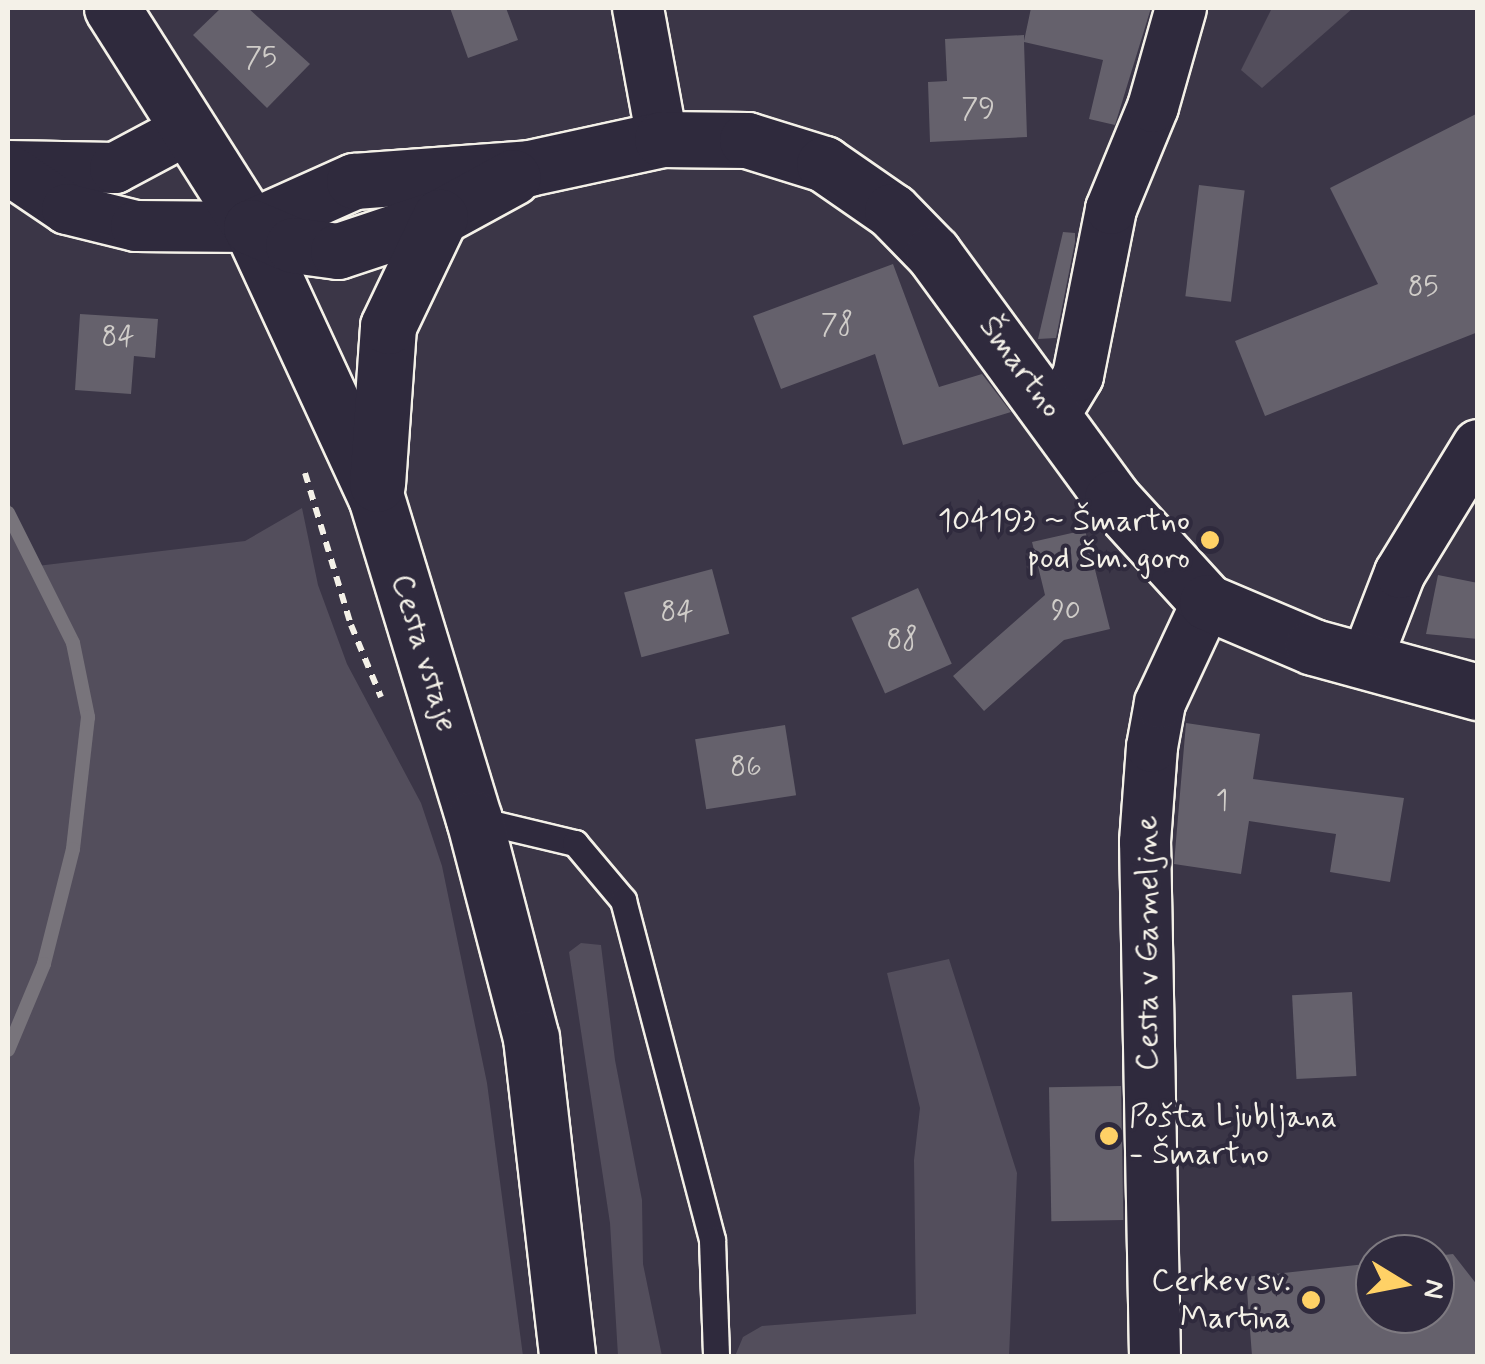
<!DOCTYPE html>
<meta charset="utf-8">
<style>
body{margin:0}
#map{position:relative;width:1485px;height:1364px;overflow:hidden;background:#3b3647;font-family:Mynerve,sans-serif}
div>[style]{position:absolute}
.green>*{inset:0;background:#534e5c}
.stream>*{height:14px;margin:-7px;padding:0 7px;transform-origin:7px;border-radius:7px;background:#78747b}
.building>*{inset:0;background:#65616c;transform-origin:0 0}
.path>*{height:6px;margin-top:-3px;transform-origin:0;background:repeating-linear-gradient(90deg,#f4f1e8 0 10px,transparent 0 18px)}
.roads{filter:drop-shadow(2px 0 #f4f1e8) drop-shadow(-2px 0 #f4f1e8) drop-shadow(0 2px #f4f1e8) drop-shadow(0 -2px #f4f1e8)}
.lane>*{height:25px;margin:-12.5px;padding:0 12.5px;transform-origin:12.5px;border-radius:12.5px;background:#2f2a3d}
.street>*{height:50px;margin:-25px;padding:0 25px;transform-origin:25px;border-radius:25px;background:#2f2a3d}
.secondary>*{height:55px;margin:-27.5px;padding:0 27.5px;transform-origin:27.5px;border-radius:27.5px;background:#2f2a3d}
.dots>*{width:28px;height:28px;translate:-50% -50%;box-sizing:border-box;border:5px solid #2f2a3d;border-radius:50%}
span{translate:-50% -50%;white-space:nowrap;text-align:center;line-height:1.15;-webkit-text-stroke:8px #2f2a3d;paint-order:stroke}
.number-label{font-size:28px;color:#d0cdc9}
.number-label span{-webkit-text-stroke-width:0}
.street-label{font-size:32px;color:#f4f1e8}
.poi-label{font-size:32px;color:#f4f1e8}
.right{translate:-100% -50%;text-align:right}
.left{translate:0 -50%;text-align:left}
.frame{position:absolute;inset:0;border:10px solid #f4f1e8;pointer-events:none}
.north{position:absolute;left:1355px;top:1234px;width:100px;height:100px;box-sizing:border-box;background:#2f2a3d;border:2px solid #7e7a81;border-radius:50%;rotate:100deg;font-size:28px;font-weight:700;line-height:40px;text-align:center;color:#f4f1e8}
.north::after{content:'';display:block;margin:auto;width:35px;height:45px;background:#ffd166;clip-path:polygon(50% 0,100% 100%,50% 72%,0 100%)}
</style>
<div id="map">
<div class="green">
<div style="clip-path:polygon(1272px 8px,1353px 8px,1262px 88px,1241px 70px)"></div>
<div style="clip-path:polygon(8px 500px,37px 566px,245px 541px,302px 508px,318px 585px,347px 664px,421px 803px,442px 866px,487px 1083px,523px 1356px,8px 1356px)"></div>
<div style="clip-path:polygon(581px 943px,601px 945px,615px 1060px,642px 1200px,643px 1264px,662px 1356px,618px 1356px,610px 1223px,569px 952px)"></div>
<div style="clip-path:polygon(949px 959px,1017px 1173px,1009px 1356px,735px 1356px,743px 1337px,762px 1326px,916px 1314px,914px 1160px,920px 1108px,887px 973px)"></div>
</div>
<div class="stream">
<div style="left:8px;top:513px;width:145px;rotate:63.4deg"></div>
<div style="left:73px;top:643px;width:76px;rotate:78.5deg"></div>
<div style="left:88px;top:717px;width:133px;rotate:96.5deg"></div>
<div style="left:73px;top:849px;width:119px;rotate:104.2deg"></div>
<div style="left:44px;top:964px;width:93px;rotate:112.7deg"></div>
</div>
<div class="building">
<div style="clip-path:polygon(221px 8px,248px 8px,310px 64px,267px 108px,193px 35px)"></div>
<div style="clip-path:polygon(450px 8px,506px 8px,518px 40px,468px 58px)"></div>
<div style="clip-path:polygon(1031px 8px,1151px 8px,1115px 125px,1089px 119px,1103px 60px,1024px 42px,1027px 137px,930px 142px,928px 82px,947px 81px,945px 39px,1024px 35px,1024px 41px)"></div>
<div style="clip-path:polygon(1478px 113px,1478px 332px,1265px 416px,1235px 341px,1378px 284px,1330px 188px)"></div>
<div style="left:1199px;top:185px;width:46px;height:112px;rotate:7deg"></div>
<div style="clip-path:polygon(1063px 232px,1075px 233px,1075px 242px,1056px 338px,1038px 339px)"></div>
<div style="clip-path:polygon(893px 264px,939px 387px,982px 374px,1011px 412px,903px 445px,875px 354px,781px 389px,753px 316px)"></div>
<div style="clip-path:polygon(80px 314px,158px 319px,155px 358px,134px 356px,131px 394px,75px 390px)"></div>
<div style="clip-path:polygon(1085px 530px,1110px 629px,1064px 640px,984px 711px,953px 676px,1045px 595px,1032px 542px)"></div>
<div style="left:712px;top:569px;width:67px;height:91px;rotate:75deg"></div>
<div style="clip-path:polygon(1438px 575px,1478px 583px,1478px 639px,1426px 634px)"></div>
<div style="left:918px;top:588px;width:83px;height:73px;rotate:66deg"></div>
<div style="clip-path:polygon(1186px 723px,1260px 734px,1253px 779px,1404px 798px,1390px 882px,1330px 872px,1336px 834px,1249px 821px,1241px 874px,1174px 864px)"></div>
<div style="left:785px;top:725px;width:71px;height:91px;rotate:81deg"></div>
<div style="left:1352px;top:992px;width:84px;height:60px;rotate:87deg"></div>
<div style="left:1121px;top:1086px;width:134px;height:72px;rotate:89deg"></div>
<div style="clip-path:polygon(1453px 1254px,1478px 1286px,1478px 1356px,1252px 1356px,1246px 1277px,1375px 1263px,1375px 1314px,1435px 1314px,1435px 1256px)"></div>
</div>
<div class="path">
<div style="left:305px;top:473px;width:159px;rotate:73.2deg"></div>
<div style="left:351px;top:625px;width:78px;rotate:67.4deg"></div>
</div>
<div class="roads">
<div class="lane">
<div style="left:474px;top:819px;width:104px;rotate:13.4deg"></div>
<div style="left:575px;top:843px;width:75px;rotate:49.9deg"></div>
<div style="left:623px;top:900px;width:351px;rotate:75.3deg"></div>
<div style="left:712px;top:1240px;width:116px;rotate:88deg"></div>
</div>
<div class="street">
<div style="left:638px;top:8px;width:133px;rotate:79.6deg"></div>
<div style="left:8px;top:166px;width:107px;rotate:1.1deg"></div>
<div style="left:115px;top:168px;width:85px;rotate:-28.1deg"></div>
<div style="left:8px;top:169px;width:71px;rotate:34.1deg"></div>
<div style="left:67px;top:209px;width:71px;rotate:13.8deg"></div>
<div style="left:136px;top:226px;width:115px;rotate:0.5deg"></div>
<div style="left:1055px;top:414px;width:44px;rotate:-58.8deg"></div>
<div style="left:1078px;top:376px;width:170px;rotate:-78.8deg"></div>
<div style="left:1111px;top:209px;width:110px;rotate:-67.6deg"></div>
<div style="left:1153px;top:107px;width:103px;rotate:-74.2deg"></div>
<div style="left:1366px;top:661px;width:94px;rotate:-68.9deg"></div>
<div style="left:1400px;top:573px;width:150px;rotate:-58.6deg"></div>
<div style="left:1155px;top:1356px;width:514px;rotate:-91.11deg"></div>
<div style="left:1145px;top:842px;width:95px;rotate:-85.8deg"></div>
<div style="left:1152px;top:747px;width:45px;rotate:-79.7deg"></div>
<div style="left:1160px;top:703px;width:111px;rotate:-65deg"></div>
</div>
<div class="secondary">
<div style="left:112px;top:8px;width:259px;rotate:57.6deg"></div>
<div style="left:251px;top:227px;width:298px;rotate:65.2deg"></div>
<div style="left:376px;top:497px;width:337px;rotate:73.1deg"></div>
<div style="left:474px;top:819px;width:226px;rotate:75.4deg"></div>
<div style="left:531px;top:1038px;width:320px;rotate:83.5deg"></div>
<div style="left:251px;top:227px;width:113px;rotate:-24.1deg"></div>
<div style="left:354px;top:181px;width:175px;rotate:-4.2deg"></div>
<div style="left:529px;top:168px;width:136px;rotate:-12.3deg"></div>
<div style="left:662px;top:139px;width:85px;rotate:0.7deg"></div>
<div style="left:747px;top:140px;width:81px;rotate:17.3deg"></div>
<div style="left:824px;top:164px;width:83px;rotate:34.7deg"></div>
<div style="left:892px;top:211px;width:59px;rotate:45.7deg"></div>
<div style="left:933px;top:253px;width:303px;rotate:53.8deg"></div>
<div style="left:1112px;top:498px;width:141px;rotate:47.6deg"></div>
<div style="left:1207px;top:602px;width:115px;rotate:23deg"></div>
<div style="left:1313px;top:647px;width:171px;rotate:15.3deg"></div>
<div style="left:251px;top:227px;width:46px;rotate:23.2deg"></div>
<div style="left:293px;top:245px;width:45px;rotate:7.6deg"></div>
<div style="left:338px;top:251px;width:108px;rotate:-18.4deg"></div>
<div style="left:440px;top:217px;width:83px;rotate:-28.7deg"></div>
<div style="left:377px;top:484px;width:158px;rotate:-86deg"></div>
<div style="left:388px;top:326px;width:121px;rotate:-64.5deg"></div>
</div>
</div>
<div class="dots">
<div style="left:1210px;top:540px;background:#ffd166"></div>
<div style="left:1109px;top:1136px;background:#ffd166"></div>
<div style="left:1311px;top:1300px;background:#ffd166"></div>
</div>
<div class="number-label">
<span style="left:261px;top:59px">75</span>
<span style="left:978px;top:110px">79</span>
<span style="left:1423px;top:288px">85</span>
<span style="left:837px;top:326px">78</span>
<span style="left:118px;top:338px">84</span>
<span style="left:1066px;top:612px">90</span>
<span style="left:677px;top:613px">84</span>
<span style="left:902px;top:641px">88</span>
<span style="left:746px;top:768px">86</span>
<span style="left:1222px;top:802px">1</span>
</div>
<div class="street-label">
<span style="left:1020px;top:367px;rotate:54deg">Šmartno</span>
<span style="left:424px;top:653px;rotate:73deg">Cesta vstaje</span>
<span style="left:1148px;top:943px;rotate:-90deg">Cesta v Gameljne</span>
</div>
<div class="poi-label">
<span class="right" style="left:1190px;top:540px">104193 ~ Šmartno<br>pod Šm. goro</span>
<span class="left" style="left:1129px;top:1136px">Pošta Ljubljana<br>- Šmartno</span>
<span class="right" style="left:1291px;top:1300px">Cerkev sv.<br>Martina</span>
</div>
<div class="frame"></div>
<div class="north">N</div>
</div>
